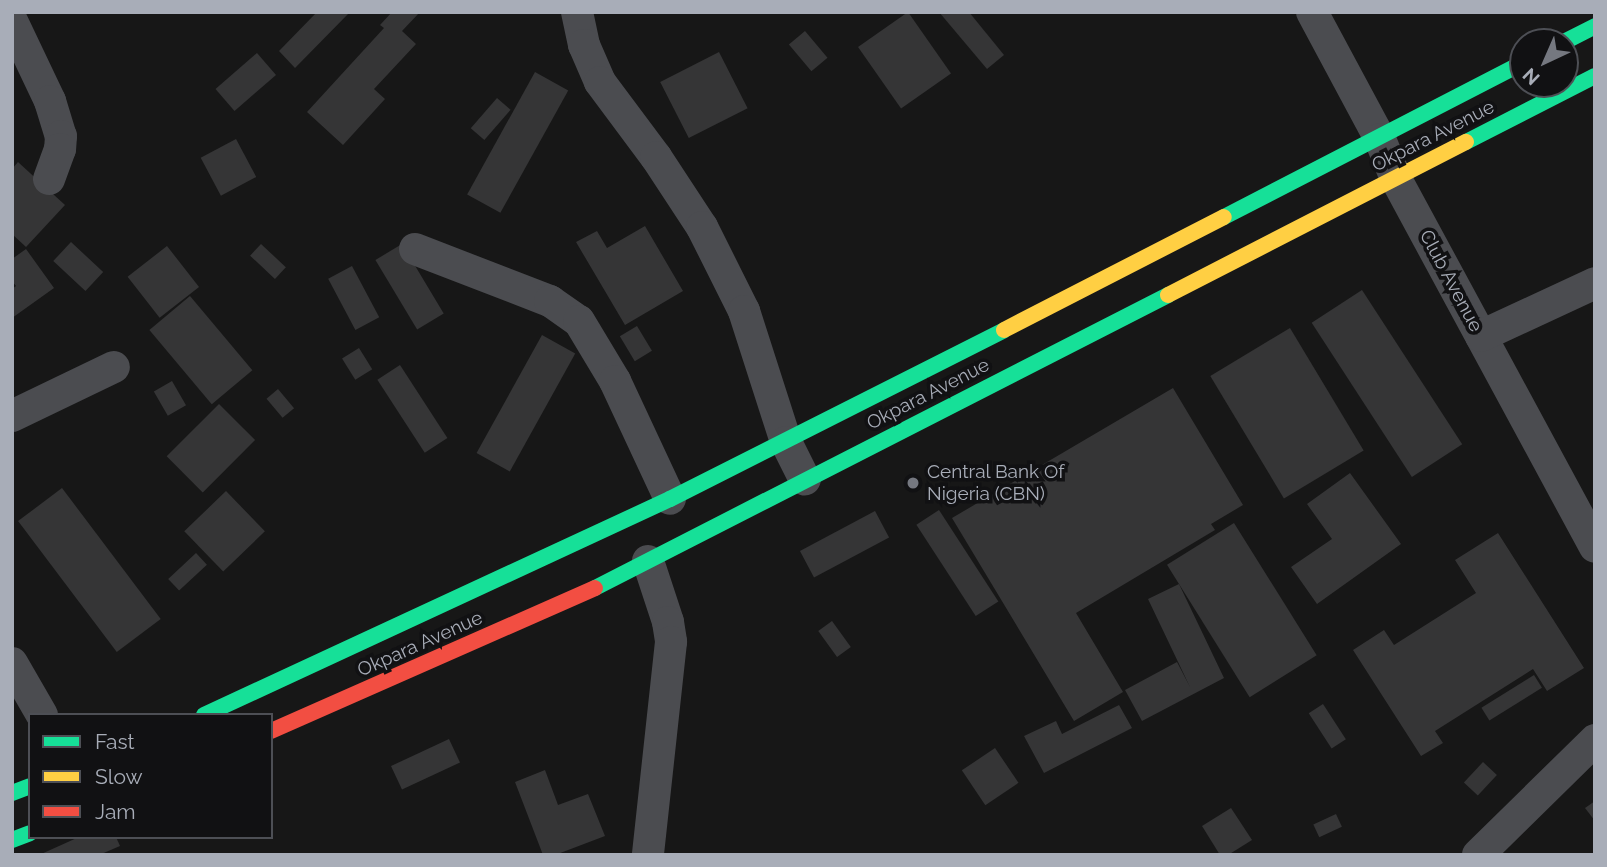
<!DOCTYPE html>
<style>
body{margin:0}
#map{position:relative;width:1607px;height:867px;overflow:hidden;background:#171717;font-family:Raleway,sans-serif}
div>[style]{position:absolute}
.building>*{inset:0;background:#353536;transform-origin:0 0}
.street>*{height:32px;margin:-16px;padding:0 16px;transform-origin:16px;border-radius:16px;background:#4b4c50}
.fast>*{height:16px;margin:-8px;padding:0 8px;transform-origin:8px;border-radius:8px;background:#16e098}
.slow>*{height:16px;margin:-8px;padding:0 8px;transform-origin:8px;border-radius:8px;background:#ffcf43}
.jam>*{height:16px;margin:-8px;padding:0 8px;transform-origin:8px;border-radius:8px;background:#f24e42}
.dots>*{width:19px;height:19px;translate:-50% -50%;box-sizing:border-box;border:4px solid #111113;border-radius:50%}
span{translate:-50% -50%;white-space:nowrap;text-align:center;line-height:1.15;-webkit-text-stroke:7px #111113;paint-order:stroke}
.street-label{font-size:19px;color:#a8adb8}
.poi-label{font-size:19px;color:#a8adb8}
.left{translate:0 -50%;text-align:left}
.frame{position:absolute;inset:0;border:14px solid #a8adb8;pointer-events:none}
.legend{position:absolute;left:28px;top:713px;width:245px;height:126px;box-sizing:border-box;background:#111113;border:2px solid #4d4f55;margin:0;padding:9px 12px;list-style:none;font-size:21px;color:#a8adb8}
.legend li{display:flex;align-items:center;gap:14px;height:35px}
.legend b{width:35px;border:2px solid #4d4f55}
.north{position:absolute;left:1509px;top:28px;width:70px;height:70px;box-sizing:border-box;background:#111113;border:2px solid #4d4f55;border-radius:50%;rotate:224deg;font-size:19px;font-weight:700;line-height:28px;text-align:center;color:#a8adb8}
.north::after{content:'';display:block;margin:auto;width:24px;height:32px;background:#757880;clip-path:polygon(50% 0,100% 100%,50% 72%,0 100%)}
</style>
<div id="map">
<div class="building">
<div style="clip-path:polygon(317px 12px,350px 12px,295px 68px,279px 51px)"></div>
<div style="clip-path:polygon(392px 12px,420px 12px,402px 31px,416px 44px,374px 89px,385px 99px,343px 145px,307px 112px,384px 28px,380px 25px)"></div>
<div style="left:908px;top:12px;width:75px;height:61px;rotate:55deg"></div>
<div style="clip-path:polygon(939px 12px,969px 12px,1004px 55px,987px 69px)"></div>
<div style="left:805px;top:31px;width:35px;height:21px;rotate:50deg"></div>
<div style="left:719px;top:52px;width:63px;height:66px;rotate:63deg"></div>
<div style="left:257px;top:53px;width:29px;height:55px;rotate:49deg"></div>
<div style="left:535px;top:72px;width:38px;height:140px;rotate:29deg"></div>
<div style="left:497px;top:98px;width:18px;height:40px;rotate:41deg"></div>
<div style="left:236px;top:139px;width:43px;height:40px;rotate:62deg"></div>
<div style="clip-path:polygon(18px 162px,65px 205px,26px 247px,12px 234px,12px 169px)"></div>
<div style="clip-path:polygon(645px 226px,683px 291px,625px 325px,576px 242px,597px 231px,607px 248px)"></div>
<div style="left:71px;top:242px;width:44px;height:26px;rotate:43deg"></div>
<div style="left:261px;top:244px;width:34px;height:16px;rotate:43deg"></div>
<div style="left:402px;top:244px;width:81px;height:31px;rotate:59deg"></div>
<div style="left:167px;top:246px;width:52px;height:50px;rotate:52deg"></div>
<div style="clip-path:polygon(26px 249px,54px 288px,12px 318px,12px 289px,16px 286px,12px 281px,12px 259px)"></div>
<div style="left:352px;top:266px;width:58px;height:27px;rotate:62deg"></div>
<div style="left:1362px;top:290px;width:184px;height:60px;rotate:57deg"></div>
<div style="left:190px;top:296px;width:97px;height:53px;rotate:50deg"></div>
<div style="left:637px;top:326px;width:29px;height:20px;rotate:59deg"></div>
<div style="left:1290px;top:328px;width:143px;height:93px;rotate:59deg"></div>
<div style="left:542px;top:335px;width:38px;height:135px;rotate:29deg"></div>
<div style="left:359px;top:348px;width:25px;height:20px;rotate:58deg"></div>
<div style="left:400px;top:365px;width:87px;height:27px;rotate:57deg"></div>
<div style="left:172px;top:381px;width:28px;height:21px;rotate:60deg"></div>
<div style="clip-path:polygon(1173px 388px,1243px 505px,1211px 524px,1215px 530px,1076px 613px,1123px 692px,1074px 721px,952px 518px)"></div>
<div style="left:278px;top:389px;width:25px;height:15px;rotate:50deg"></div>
<div style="left:219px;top:404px;width:51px;height:74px;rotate:45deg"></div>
<div style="clip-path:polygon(1350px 473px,1401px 544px,1317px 604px,1291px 567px,1332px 539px,1307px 504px)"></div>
<div style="left:62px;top:488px;width:164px;height:55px;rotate:53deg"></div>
<div style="left:226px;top:491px;width:56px;height:58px;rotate:46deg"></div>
<div style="left:939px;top:510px;width:109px;height:27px;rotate:57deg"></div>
<div style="left:875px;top:511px;width:30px;height:85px;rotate:62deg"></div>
<div style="left:1234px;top:523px;width:156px;height:79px;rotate:58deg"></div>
<div style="clip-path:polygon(1498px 533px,1584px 668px,1547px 691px,1533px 669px,1435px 731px,1443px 743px,1421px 756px,1353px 650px,1384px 630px,1394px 645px,1476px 593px,1455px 560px)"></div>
<div style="left:196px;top:553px;width:16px;height:38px;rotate:47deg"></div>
<div style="clip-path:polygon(1179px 584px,1224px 678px,1142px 721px,1125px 690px,1177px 662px,1190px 687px,1148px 599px)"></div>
<div style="left:832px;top:621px;width:32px;height:17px;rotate:54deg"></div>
<div style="left:1534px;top:675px;width:15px;height:62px;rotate:58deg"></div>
<div style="left:1323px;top:704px;width:42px;height:17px;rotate:57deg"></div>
<div style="clip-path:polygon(1119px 705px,1132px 728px,1044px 773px,1024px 736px,1056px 721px,1062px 734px)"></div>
<div style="left:449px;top:739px;width:26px;height:64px;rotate:65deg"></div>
<div style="left:995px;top:748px;width:42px;height:40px;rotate:56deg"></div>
<div style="left:1483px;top:762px;width:19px;height:28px;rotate:43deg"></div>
<div style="clip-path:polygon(545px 770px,558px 805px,588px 794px,605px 836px,555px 855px,543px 855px,515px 782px)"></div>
<div style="clip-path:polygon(1595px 801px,1595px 821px,1585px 808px)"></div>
<div style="clip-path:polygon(1231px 808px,1252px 840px,1228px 855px,1220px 855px,1202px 826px)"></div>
<div style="left:1336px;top:814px;width:14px;height:25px;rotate:65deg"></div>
<div style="clip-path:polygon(79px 837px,116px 837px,120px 846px,99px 855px,39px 855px)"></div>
</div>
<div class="street">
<div style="left:577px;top:12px;width:34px;rotate:78deg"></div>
<div style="left:584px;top:45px;width:40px;rotate:66.6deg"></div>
<div style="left:600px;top:82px;width:94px;rotate:53.3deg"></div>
<div style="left:656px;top:157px;width:84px;rotate:56.7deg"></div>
<div style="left:702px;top:227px;width:94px;rotate:63.4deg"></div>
<div style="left:744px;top:311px;width:138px;rotate:72.2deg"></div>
<div style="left:786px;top:442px;width:42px;rotate:63.4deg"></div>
<div style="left:1312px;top:12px;width:144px;rotate:61.8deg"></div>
<div style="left:1380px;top:139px;width:43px;rotate:68.2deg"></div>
<div style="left:1396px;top:179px;width:418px;rotate:61.6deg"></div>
<div style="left:12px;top:21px;width:89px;rotate:64.6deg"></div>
<div style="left:50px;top:101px;width:37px;rotate:73deg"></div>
<div style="left:61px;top:136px;width:13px;rotate:94deg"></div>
<div style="left:60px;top:149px;width:32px;rotate:110deg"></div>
<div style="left:415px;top:249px;width:145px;rotate:21.1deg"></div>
<div style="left:550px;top:301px;width:35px;rotate:35deg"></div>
<div style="left:579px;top:321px;width:70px;rotate:59deg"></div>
<div style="left:615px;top:381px;width:130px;rotate:65deg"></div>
<div style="left:1481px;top:336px;width:126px;rotate:-24.9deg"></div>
<div style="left:12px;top:416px;width:113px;rotate:-25.7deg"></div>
<div style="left:648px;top:561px;width:64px;rotate:71.8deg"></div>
<div style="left:668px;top:622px;width:20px;rotate:81deg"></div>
<div style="left:671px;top:642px;width:214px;rotate:96.2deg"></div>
<div style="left:12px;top:663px;width:60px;rotate:60deg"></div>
<div style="left:1478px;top:855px;width:164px;rotate:-44.5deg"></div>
</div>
<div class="fast">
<div style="left:1564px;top:42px;width:35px;rotate:-27deg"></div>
<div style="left:1466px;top:142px;width:145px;rotate:-27.1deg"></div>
<div style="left:1224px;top:217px;width:336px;rotate:-27.3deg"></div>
<div style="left:595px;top:588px;width:644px;rotate:-27.08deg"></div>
<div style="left:204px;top:715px;width:514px;rotate:-24.87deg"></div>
<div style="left:670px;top:499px;width:374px;rotate:-26.8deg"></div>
<div style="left:12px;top:793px;width:19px;rotate:-21deg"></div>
<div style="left:12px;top:840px;width:19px;rotate:-21deg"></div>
</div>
<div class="slow">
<div style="left:1168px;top:295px;width:335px;rotate:-27.2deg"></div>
<div style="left:1004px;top:330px;width:247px;rotate:-27.2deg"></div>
</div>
<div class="jam">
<div style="left:271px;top:731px;width:354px;rotate:-23.8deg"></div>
</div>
<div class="dots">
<div style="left:913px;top:483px;background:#757880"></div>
</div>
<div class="street-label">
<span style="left:1433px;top:136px;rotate:-27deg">Okpara Avenue</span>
<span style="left:1451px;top:281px;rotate:62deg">Club Avenue</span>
<span style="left:928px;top:394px;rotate:-27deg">Okpara Avenue</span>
<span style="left:420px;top:644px;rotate:-24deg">Okpara Avenue</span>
</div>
<div class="poi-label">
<span class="left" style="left:927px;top:483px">Central Bank Of<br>Nigeria (CBN)</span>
</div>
<div class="frame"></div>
<ul class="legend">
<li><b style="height:9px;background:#16e098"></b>Fast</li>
<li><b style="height:9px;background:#ffcf43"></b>Slow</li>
<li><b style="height:9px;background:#f24e42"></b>Jam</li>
</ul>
<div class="north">N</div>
</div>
